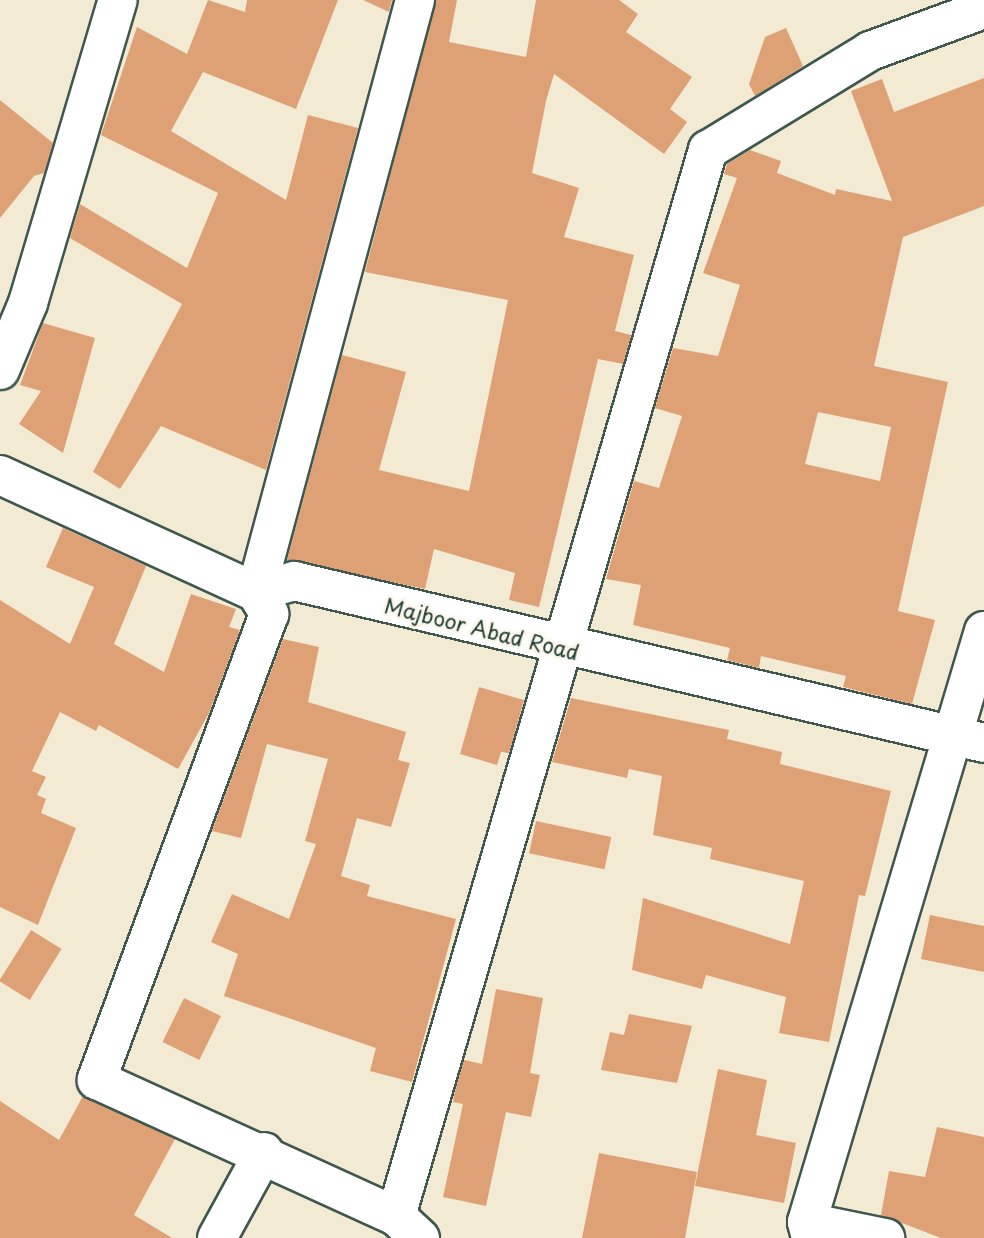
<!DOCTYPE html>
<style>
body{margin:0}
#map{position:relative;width:984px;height:1238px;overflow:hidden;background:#f3ead3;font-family:"Playpen Sans",sans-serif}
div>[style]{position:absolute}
.building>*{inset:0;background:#dda175;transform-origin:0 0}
.roads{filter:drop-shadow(2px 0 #3f574c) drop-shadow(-2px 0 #3f574c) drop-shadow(0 2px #3f574c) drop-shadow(0 -2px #3f574c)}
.minor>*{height:38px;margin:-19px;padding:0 19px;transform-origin:19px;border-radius:19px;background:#fff}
span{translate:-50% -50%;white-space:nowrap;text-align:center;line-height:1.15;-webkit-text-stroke:6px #fbf7ec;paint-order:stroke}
.street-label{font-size:21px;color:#1f3d34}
</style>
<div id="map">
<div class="building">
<div style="clip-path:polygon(208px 0,245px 12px,247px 0,338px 0,296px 109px,203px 72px,171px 131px,286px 200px,308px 115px,358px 128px,266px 470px,161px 426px,120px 489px,93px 472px,182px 304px,70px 238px,80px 204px,187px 268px,218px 193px,101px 135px,137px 27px,187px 54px)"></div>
<div style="clip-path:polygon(363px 0,392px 0,389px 12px)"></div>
<div style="clip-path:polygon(436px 0,457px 0,449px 42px,526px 57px,536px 0,619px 0,638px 14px,626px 32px,692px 77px,670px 109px,687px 122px,664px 154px,554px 74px,546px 101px,532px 173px,579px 188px,564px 237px,634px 255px,615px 331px,631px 335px,623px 364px,598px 359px,539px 607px,509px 600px,515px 573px,434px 549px,425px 589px,287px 560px,342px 355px,406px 372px,379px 470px,469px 491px,508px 300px,365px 272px)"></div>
<div style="clip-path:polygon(786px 28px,803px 66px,755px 96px,749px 84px,765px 37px)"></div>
<div style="clip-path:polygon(evenodd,984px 78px,984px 206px,903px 237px,874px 366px,948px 382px,898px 611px,935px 620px,912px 704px,843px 687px,846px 676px,761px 656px,759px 668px,727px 660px,730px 648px,633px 625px,641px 585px,606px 579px,634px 481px,659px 488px,682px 416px,655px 408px,673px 348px,718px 356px,740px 285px,703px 273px,737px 178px,724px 174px,727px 164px,750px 150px,781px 161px,777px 173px,835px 195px,836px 189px,892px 201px,851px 91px,882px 79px,894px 112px,984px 78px,818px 412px,891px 427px,880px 481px,805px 464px,818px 412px)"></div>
<div style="clip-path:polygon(0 100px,53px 143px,44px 173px,34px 176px,0 218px)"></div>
<div style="clip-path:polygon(43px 323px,95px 338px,63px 453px,19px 424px,41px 391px,20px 385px)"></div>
<div style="clip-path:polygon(63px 528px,146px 566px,114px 644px,164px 672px,191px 594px,236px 609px,229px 627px,240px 630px,209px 713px,178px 769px,99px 725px,96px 731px,60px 712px,32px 771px,46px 777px,37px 795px,46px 799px,41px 813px,76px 828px,38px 925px,0 907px,0 600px,70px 644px,94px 587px,46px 567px)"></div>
<div style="clip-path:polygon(283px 639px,319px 647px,308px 702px,406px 732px,398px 760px,410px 763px,391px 827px,357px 818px,341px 876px,370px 885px,367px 896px,456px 919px,412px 1082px,370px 1071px,376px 1048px,224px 996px,238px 954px,211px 942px,232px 894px,289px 919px,316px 844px,305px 841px,328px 759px,267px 744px,241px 838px,212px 831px)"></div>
<div style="clip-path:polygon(479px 687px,524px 700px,509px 753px,501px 752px,497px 765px,460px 754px)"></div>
<div style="clip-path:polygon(571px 698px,729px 730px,727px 739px,782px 752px,780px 764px,891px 791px,865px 896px,859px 895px,829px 1042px,779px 1033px,786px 997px,706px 975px,702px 989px,632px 970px,643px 898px,790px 944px,804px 881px,710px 859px,712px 848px,653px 835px,662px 776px,629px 769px,627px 778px,552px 762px)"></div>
<div style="left:536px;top:821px;width:77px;height:33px;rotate:12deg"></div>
<div style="clip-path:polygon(930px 915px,984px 926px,984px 972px,921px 959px)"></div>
<div style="left:31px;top:930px;width:36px;height:60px;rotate:32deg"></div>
<div style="clip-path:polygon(496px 989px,543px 998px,530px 1073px,540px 1075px,531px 1117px,506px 1112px,486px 1206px,443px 1197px,463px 1104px,453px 1102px,454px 1095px,464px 1060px,482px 1064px)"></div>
<div style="left:184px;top:998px;width:41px;height:49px;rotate:26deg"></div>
<div style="clip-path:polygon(629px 1014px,692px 1026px,677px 1083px,601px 1070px,610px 1032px,624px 1035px)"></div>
<div style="clip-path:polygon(718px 1069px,767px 1080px,756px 1135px,796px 1143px,784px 1203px,695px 1186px)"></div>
<div style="clip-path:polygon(83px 1096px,175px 1139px,134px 1215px,172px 1238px,0 1238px,0 1101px,59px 1140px)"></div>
<div style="clip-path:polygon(937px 1127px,984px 1137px,984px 1238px,941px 1238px,881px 1215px,889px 1171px,925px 1177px)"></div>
<div style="clip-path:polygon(599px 1153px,697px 1172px,685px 1238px,582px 1238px)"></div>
</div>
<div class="roads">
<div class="minor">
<div style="left:415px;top:0;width:613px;rotate:105.03deg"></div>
<div style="left:256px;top:592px;width:26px;rotate:59deg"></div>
<div style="left:269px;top:614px;width:497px;rotate:110.3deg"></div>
<div style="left:97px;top:1080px;width:328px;rotate:24.5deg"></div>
<div style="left:396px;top:1216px;width:33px;rotate:43deg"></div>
<div style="left:0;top:370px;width:73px;rotate:-67.3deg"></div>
<div style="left:28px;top:303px;width:316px;rotate:-73.5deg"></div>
<div style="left:0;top:475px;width:281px;rotate:24.6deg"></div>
<div style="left:256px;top:592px;width:40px;rotate:-16deg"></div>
<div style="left:294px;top:581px;width:709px;rotate:13.21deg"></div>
<div style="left:396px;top:1216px;width:1111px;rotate:-73.69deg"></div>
<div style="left:708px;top:150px;width:190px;rotate:-31.4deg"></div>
<div style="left:870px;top:51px;width:121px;rotate:-20.2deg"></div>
<div style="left:807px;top:1222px;width:80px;rotate:11.6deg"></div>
<div style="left:217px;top:1238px;width:98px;rotate:-61.3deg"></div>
<div style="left:811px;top:1238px;width:16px;rotate:-104deg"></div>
<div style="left:807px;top:1222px;width:617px;rotate:-73.33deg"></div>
</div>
</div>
<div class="street-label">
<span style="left:482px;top:628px;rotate:14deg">Majboor Abad Road</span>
</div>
</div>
